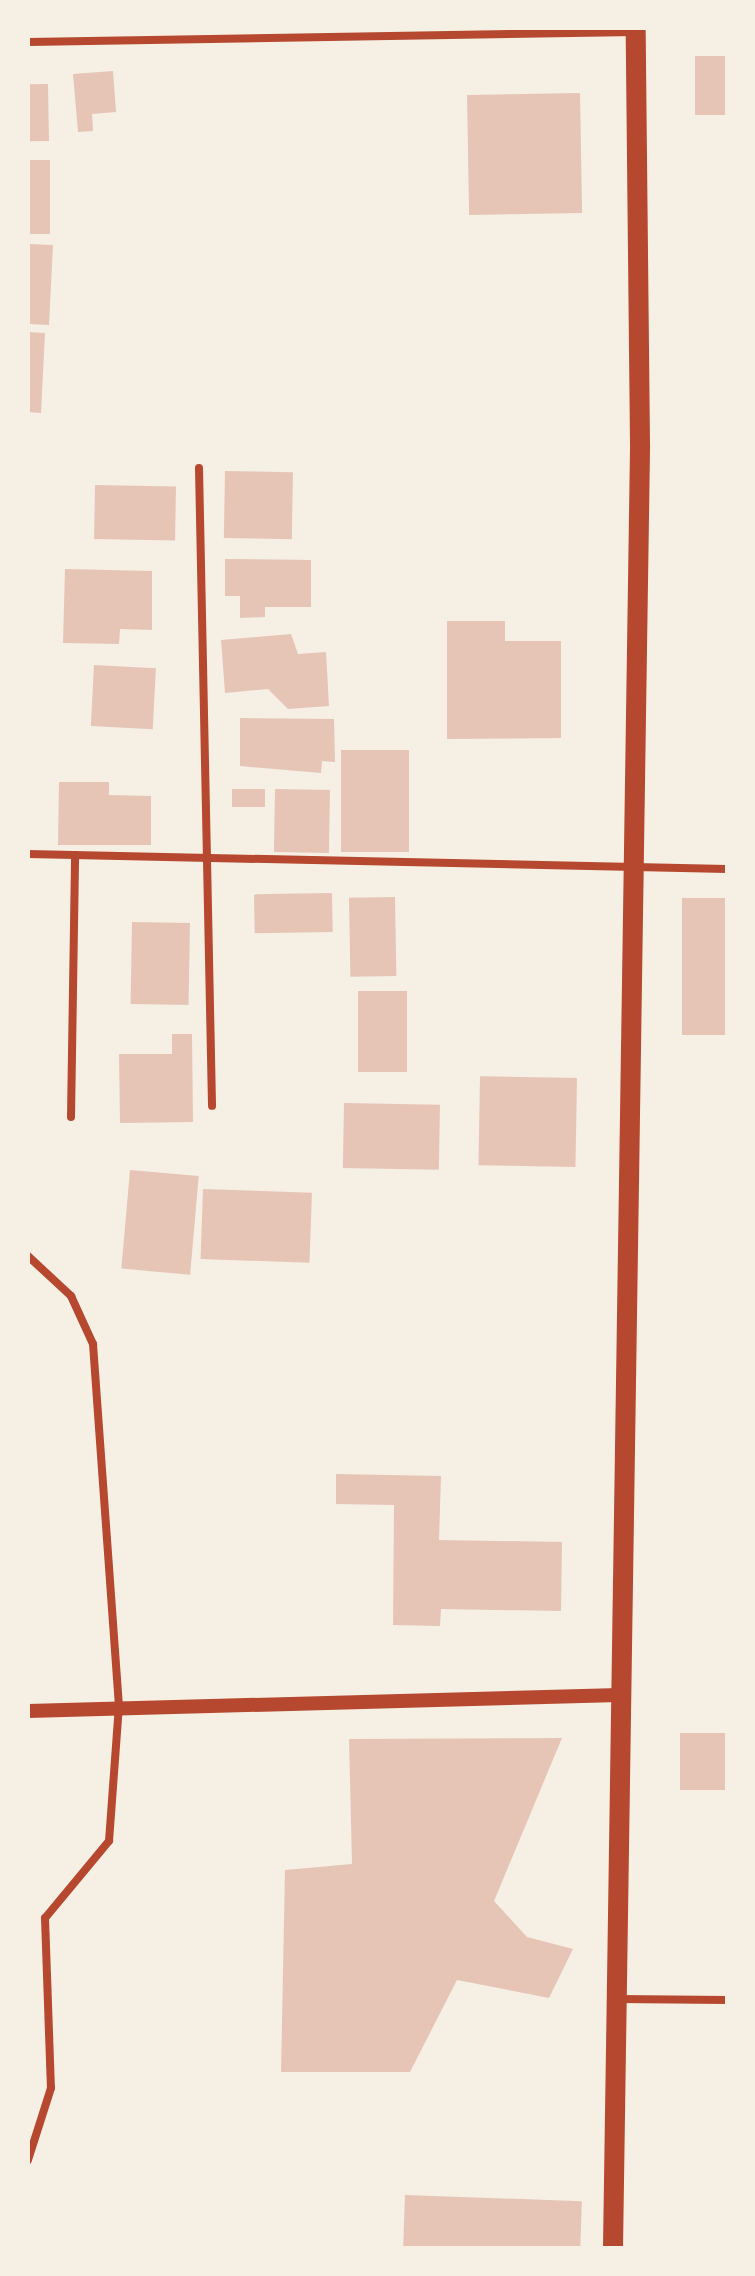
<!DOCTYPE html>
<style>
body{margin:0}
#map{position:relative;width:755px;height:2276px;overflow:hidden;background:#f6efe4;font-family:"Open Sans",sans-serif}
div>[style]{position:absolute}
.building>*{inset:0;background:#e6c5b7;transform-origin:0 0}
.minor>*{height:8px;margin:-4px;padding:0 4px;transform-origin:4px;border-radius:4px;background:#b5482f}
.tertiary>*{height:14px;margin:-7px;padding:0 7px;transform-origin:7px;border-radius:7px;background:#b5482f}
.primary>*{height:20px;margin:-10px;padding:0 10px;transform-origin:10px;border-radius:10px;background:#b5482f}
span{translate:-50% -50%;white-space:nowrap;text-align:center;line-height:1.15;-webkit-text-stroke:6px #f6efe4;paint-order:stroke}
.frame{position:absolute;inset:0;border:30px solid #f6efe4;pointer-events:none}
</style>
<div id="map">
<div class="building">
<div style="left:695px;top:56px;width:32px;height:59px"></div>
<div style="clip-path:polygon(113px 71px,116px 112px,92px 114px,93px 131px,78px 132px,73px 74px)"></div>
<div style="left:48px;top:84px;width:57px;height:20px;rotate:89deg"></div>
<div style="left:580px;top:93px;width:120px;height:113px;rotate:89deg"></div>
<div style="left:28px;top:160px;width:22px;height:74px"></div>
<div style="clip-path:polygon(28px 244px,53px 245px,49px 325px,28px 324px)"></div>
<div style="clip-path:polygon(28px 332px,45px 333px,41px 413px,28px 412px)"></div>
<div style="left:225px;top:471px;width:68px;height:67px;rotate:1deg"></div>
<div style="left:95px;top:485px;width:81px;height:54px;rotate:1deg"></div>
<div style="clip-path:polygon(225px 559px,311px 560px,311px 607px,265px 607px,265px 617px,240px 618px,240px 596px,225px 596px)"></div>
<div style="clip-path:polygon(65px 569px,152px 571px,152px 630px,120px 629px,119px 644px,63px 643px)"></div>
<div style="clip-path:polygon(447px 621px,505px 621px,505px 641px,561px 641px,561px 738px,447px 739px)"></div>
<div style="clip-path:polygon(291px 634px,298px 654px,326px 652px,329px 706px,288px 709px,268px 689px,225px 693px,221px 640px)"></div>
<div style="left:94px;top:665px;width:62px;height:61px;rotate:3deg"></div>
<div style="clip-path:polygon(240px 718px,334px 719px,335px 762px,322px 761px,321px 773px,240px 766px)"></div>
<div style="left:341px;top:750px;width:68px;height:102px"></div>
<div style="clip-path:polygon(59px 782px,109px 782px,109px 795px,151px 796px,151px 845px,58px 845px)"></div>
<div style="left:232px;top:789px;width:33px;height:18px"></div>
<div style="left:275px;top:789px;width:55px;height:63px;rotate:1deg"></div>
<div style="left:332px;top:893px;width:39px;height:78px;rotate:89deg"></div>
<div style="left:395px;top:897px;width:79px;height:46px;rotate:89deg"></div>
<div style="left:682px;top:898px;width:45px;height:137px"></div>
<div style="left:132px;top:922px;width:58px;height:82px;rotate:1deg"></div>
<div style="left:358px;top:991px;width:49px;height:81px"></div>
<div style="clip-path:polygon(172px 1034px,192px 1034px,193px 1122px,120px 1123px,119px 1054px,172px 1054px)"></div>
<div style="left:577px;top:1078px;width:89px;height:97px;rotate:91deg"></div>
<div style="left:344px;top:1103px;width:96px;height:65px;rotate:1deg"></div>
<div style="left:130px;top:1170px;width:69px;height:99px;rotate:5deg"></div>
<div style="left:203px;top:1189px;width:109px;height:70px;rotate:2deg"></div>
<div style="clip-path:polygon(336px 1474px,441px 1476px,439px 1540px,562px 1542px,561px 1611px,441px 1609px,440px 1626px,393px 1625px,394px 1505px,336px 1504px)"></div>
<div style="left:727px;top:1733px;width:57px;height:47px;rotate:90deg"></div>
<div style="clip-path:polygon(562px 1738px,494px 1901px,527px 1937px,573px 1949px,549px 1998px,457px 1980px,410px 2072px,281px 2072px,285px 1870px,352px 1864px,349px 1739px)"></div>
<div style="left:405px;top:2195px;width:177px;height:53px;rotate:2deg"></div>
</div>
<div class="minor">
<div style="left:28px;top:42px;width:608px;rotate:-0.94deg"></div>
<div style="left:199px;top:468px;width:638px;rotate:88.83deg"></div>
<div style="left:28px;top:854px;width:699px;rotate:1.23deg"></div>
<div style="left:71px;top:1117px;width:262px;rotate:-89.1deg"></div>
<div style="left:28px;top:1256px;width:59px;rotate:42.9deg"></div>
<div style="left:71px;top:1296px;width:53px;rotate:65.4deg"></div>
<div style="left:93px;top:1344px;width:362px;rotate:85.9deg"></div>
<div style="left:119px;top:1705px;width:136px;rotate:94.2deg"></div>
<div style="left:109px;top:1841px;width:100px;rotate:129.7deg"></div>
<div style="left:45px;top:1918px;width:170px;rotate:88deg"></div>
<div style="left:51px;top:2088px;width:76px;rotate:107.7deg"></div>
<div style="left:617px;top:1999px;width:110px;rotate:0.5deg"></div>
</div>
<div class="tertiary">
<div style="left:28px;top:1711px;width:592px;rotate:-1.55deg"></div>
</div>
<div class="primary">
<div style="left:613px;top:2248px;width:1804px;rotate:-89.14deg"></div>
<div style="left:640px;top:444px;width:416px;rotate:-90.6deg"></div>
</div>
<div class="frame"></div>
</div>
